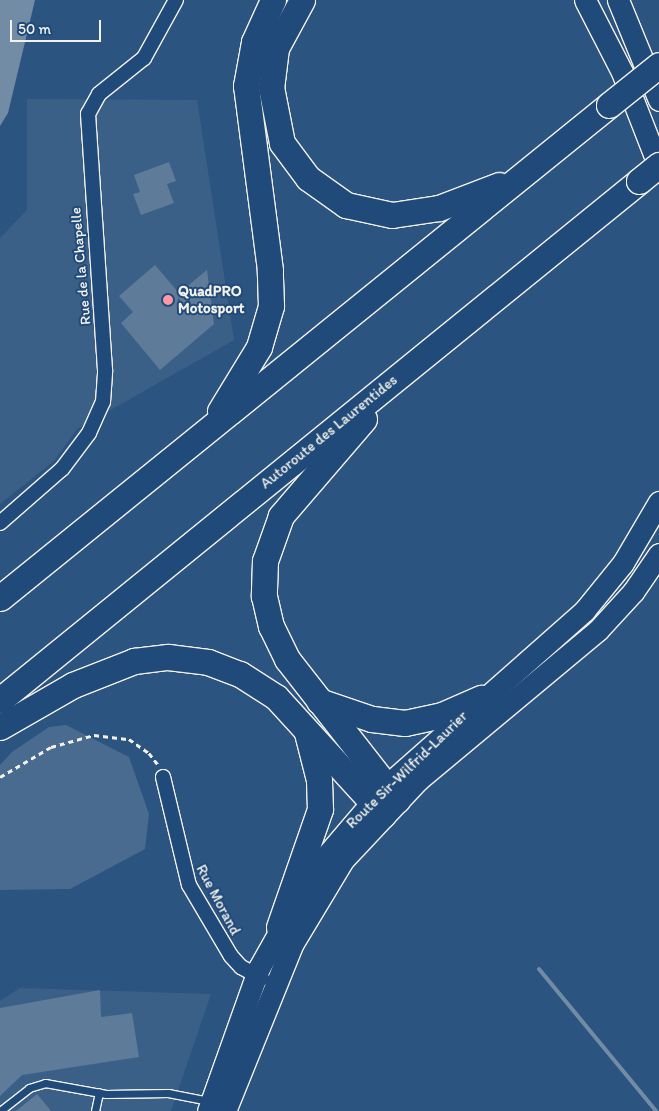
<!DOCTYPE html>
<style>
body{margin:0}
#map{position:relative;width:659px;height:1111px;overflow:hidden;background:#2c5481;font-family:Itim,sans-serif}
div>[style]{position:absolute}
.built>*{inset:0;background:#3b6088}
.green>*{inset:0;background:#496b90}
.water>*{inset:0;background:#738ca6}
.stream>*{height:4px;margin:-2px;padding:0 2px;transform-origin:2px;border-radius:2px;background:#738ca6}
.building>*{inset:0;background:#5e7b9a}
.path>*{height:2.5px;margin-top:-1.25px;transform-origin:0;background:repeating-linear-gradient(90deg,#f4f1e8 0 5px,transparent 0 9px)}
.roads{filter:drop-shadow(1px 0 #f4f1e8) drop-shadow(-1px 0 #f4f1e8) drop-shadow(0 1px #f4f1e8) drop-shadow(0 -1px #f4f1e8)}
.service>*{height:7px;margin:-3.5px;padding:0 3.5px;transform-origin:3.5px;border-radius:3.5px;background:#1f4a7a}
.minor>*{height:14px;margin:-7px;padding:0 7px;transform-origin:7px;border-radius:7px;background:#1f4a7a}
.primary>*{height:21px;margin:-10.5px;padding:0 10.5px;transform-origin:10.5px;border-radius:10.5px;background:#1f4a7a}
.motorway>*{height:25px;margin:-12.5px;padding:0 12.5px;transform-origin:12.5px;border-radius:12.5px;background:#1f4a7a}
.bridges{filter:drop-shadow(1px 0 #f4f1e8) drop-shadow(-1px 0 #f4f1e8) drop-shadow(0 1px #f4f1e8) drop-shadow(0 -1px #f4f1e8)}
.motorway-bridge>*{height:25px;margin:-12.5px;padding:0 12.5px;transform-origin:12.5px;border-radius:12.5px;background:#1f4a7a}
.dots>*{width:14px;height:14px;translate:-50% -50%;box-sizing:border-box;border:2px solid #1f4a7a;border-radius:50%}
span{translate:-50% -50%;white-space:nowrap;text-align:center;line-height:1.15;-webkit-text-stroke:4px #1f4a7a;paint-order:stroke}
.street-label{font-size:15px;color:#f4f1e8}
.poi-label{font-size:15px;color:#f4f1e8;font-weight:700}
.left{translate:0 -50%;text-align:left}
.scale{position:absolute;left:10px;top:20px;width:91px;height:22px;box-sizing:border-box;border:2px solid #f4f1e8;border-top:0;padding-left:6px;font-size:15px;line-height:18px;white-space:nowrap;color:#f4f1e8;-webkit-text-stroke:4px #1f4a7a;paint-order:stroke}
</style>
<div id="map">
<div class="built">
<div style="clip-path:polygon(27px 99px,197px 100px,234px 340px,77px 429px,54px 461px,0 504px,0 238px,27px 210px)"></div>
<div style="clip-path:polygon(20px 988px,211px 994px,171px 1111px,0 1111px,0 1001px)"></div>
</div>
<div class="green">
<div style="clip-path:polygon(66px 725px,129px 757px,149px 814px,145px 849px,70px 889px,0 890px,0 765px,12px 752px,49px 727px)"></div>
</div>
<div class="water">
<div style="clip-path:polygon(0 0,35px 0,8px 113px,0 126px)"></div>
</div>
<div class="stream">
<div style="left:539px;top:969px;width:184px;rotate:50.5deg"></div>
</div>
<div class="building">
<div style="clip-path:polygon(169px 162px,176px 181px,167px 184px,174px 203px,141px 215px,133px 194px,140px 192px,134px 175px)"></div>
<div style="clip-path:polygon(155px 265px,179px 293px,207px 270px,214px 324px,160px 370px,121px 323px,133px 312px,119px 296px)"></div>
<div style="clip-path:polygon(100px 990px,101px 1017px,132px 1013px,139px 1057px,22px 1075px,0 1096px,0 1008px)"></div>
<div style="clip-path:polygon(37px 1094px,51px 1111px,16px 1111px)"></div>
</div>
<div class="path">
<div style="left:0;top:777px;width:59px;rotate:-30.5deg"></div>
<div style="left:51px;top:747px;width:45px;rotate:-15.6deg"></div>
<div style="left:94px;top:735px;width:35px;rotate:7deg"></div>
<div style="left:129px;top:739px;width:24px;rotate:35deg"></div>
<div style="left:149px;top:753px;width:16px;rotate:52deg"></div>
</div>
<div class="roads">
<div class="service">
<div style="left:0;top:1111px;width:37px;rotate:-38deg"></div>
<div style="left:29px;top:1088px;width:17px;rotate:-17deg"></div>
<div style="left:45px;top:1083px;width:62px;rotate:10.2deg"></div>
<div style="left:106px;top:1094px;width:62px;rotate:-0.9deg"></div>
<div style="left:168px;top:1093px;width:42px;rotate:11deg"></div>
<div style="left:95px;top:1111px;width:19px;rotate:-78deg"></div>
</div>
<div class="minor">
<div style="left:0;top:523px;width:82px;rotate:-41.1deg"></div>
<div style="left:62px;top:469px;width:45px;rotate:-53.1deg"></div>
<div style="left:89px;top:433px;width:34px;rotate:-66deg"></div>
<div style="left:103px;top:402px;width:32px;rotate:-86deg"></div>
<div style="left:105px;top:370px;width:257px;rotate:-93.8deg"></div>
<div style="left:88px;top:114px;width:23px;rotate:-61deg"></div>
<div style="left:99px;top:94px;width:58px;rotate:-38.7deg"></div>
<div style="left:144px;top:58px;width:66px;rotate:-61.1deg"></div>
<div style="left:163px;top:777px;width:111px;rotate:76.5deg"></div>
<div style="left:189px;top:885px;width:82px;rotate:59.4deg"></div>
<div style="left:231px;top:956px;width:15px;rotate:48deg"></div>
<div style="left:241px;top:967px;width:24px;rotate:28deg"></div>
</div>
<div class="primary">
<div style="left:585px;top:0;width:81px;rotate:62.8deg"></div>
<div style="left:622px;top:72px;width:102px;rotate:68.7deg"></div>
<div style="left:618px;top:0;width:108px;rotate:67.7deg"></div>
<div style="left:208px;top:1111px;width:152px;rotate:-70.4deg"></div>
<div style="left:259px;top:968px;width:112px;rotate:-60.7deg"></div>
<div style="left:314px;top:870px;width:109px;rotate:-49.5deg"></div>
<div style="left:385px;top:787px;width:266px;rotate:-41.5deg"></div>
<div style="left:584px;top:611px;width:62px;rotate:-50.9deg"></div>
<div style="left:623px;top:563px;width:71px;rotate:-59.5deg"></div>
<div style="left:225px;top:1111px;width:181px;rotate:-68deg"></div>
<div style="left:293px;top:943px;width:97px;rotate:-58.9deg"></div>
<div style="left:343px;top:860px;width:110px;rotate:-46.8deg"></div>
<div style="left:418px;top:780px;width:234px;rotate:-39.8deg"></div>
<div style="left:598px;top:630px;width:52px;rotate:-47.4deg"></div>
<div style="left:633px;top:592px;width:46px;rotate:-55.6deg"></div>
</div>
<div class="motorway">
<div style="left:302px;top:0;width:55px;rotate:118.4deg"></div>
<div style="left:276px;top:48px;width:39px;rotate:97deg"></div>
<div style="left:271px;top:87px;width:57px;rotate:78.9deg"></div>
<div style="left:282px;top:143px;width:44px;rotate:53.4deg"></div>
<div style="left:308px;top:178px;width:47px;rotate:35.4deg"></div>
<div style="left:346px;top:205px;width:47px;rotate:12.3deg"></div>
<div style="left:392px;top:215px;width:48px;rotate:-8.5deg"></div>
<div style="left:439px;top:208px;width:64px;rotate:-21deg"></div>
<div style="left:220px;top:411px;width:75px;rotate:-58.6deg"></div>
<div style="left:259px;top:347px;width:43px;rotate:-73.7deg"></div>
<div style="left:271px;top:306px;width:36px;rotate:-92deg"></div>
<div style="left:270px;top:270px;width:186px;rotate:-97.4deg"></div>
<div style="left:246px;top:86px;width:45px;rotate:-79.7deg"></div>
<div style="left:254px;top:42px;width:46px;rotate:-65.7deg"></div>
<div style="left:364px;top:419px;width:128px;rotate:130.6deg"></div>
<div style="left:281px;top:516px;width:48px;rotate:109.6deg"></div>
<div style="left:265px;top:561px;width:35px;rotate:92deg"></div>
<div style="left:264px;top:596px;width:31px;rotate:77deg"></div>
<div style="left:271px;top:626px;width:37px;rotate:64deg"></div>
<div style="left:287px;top:659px;width:179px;rotate:52deg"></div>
<div style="left:0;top:598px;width:784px;rotate:-38.99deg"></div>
<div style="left:0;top:700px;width:823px;rotate:-39.08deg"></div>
<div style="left:319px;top:701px;width:56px;rotate:18.8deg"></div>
<div style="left:372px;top:719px;width:33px;rotate:7deg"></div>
<div style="left:405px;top:723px;width:38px;rotate:-12deg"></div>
<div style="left:442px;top:715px;width:43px;rotate:-23.6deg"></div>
<div style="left:0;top:727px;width:84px;rotate:-29.9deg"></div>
<div style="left:73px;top:685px;width:66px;rotate:-21.5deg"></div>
<div style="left:134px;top:661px;width:34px;rotate:-7deg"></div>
<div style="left:168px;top:657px;width:40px;rotate:7.1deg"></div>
<div style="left:208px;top:662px;width:34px;rotate:21deg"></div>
<div style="left:240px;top:674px;width:43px;rotate:32.6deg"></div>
<div style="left:276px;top:697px;width:159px;rotate:47.6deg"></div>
<div style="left:279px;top:927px;width:125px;rotate:-70.8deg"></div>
<div style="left:320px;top:809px;width:29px;rotate:-92deg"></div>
<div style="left:319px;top:780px;width:49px;rotate:-104.3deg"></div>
</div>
</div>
<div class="bridges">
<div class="motorway-bridge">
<div style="left:609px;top:105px;width:64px;rotate:-38.7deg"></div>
<div style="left:639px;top:181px;width:26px;rotate:-39deg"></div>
</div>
</div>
<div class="dots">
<div style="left:168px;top:300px;background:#ff9aa2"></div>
</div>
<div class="street-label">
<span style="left:81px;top:266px;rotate:-95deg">Rue de la Chapelle</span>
<span style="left:329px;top:432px;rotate:-39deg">Autoroute des Laurentides</span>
<span style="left:407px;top:770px;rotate:-44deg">Route Sir-Wilfrid-Laurier</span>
<span style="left:218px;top:900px;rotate:62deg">Rue Morand</span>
</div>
<div class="poi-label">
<span class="left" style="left:178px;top:300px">QuadPRO<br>Motosport</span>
</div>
<div class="scale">50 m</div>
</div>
